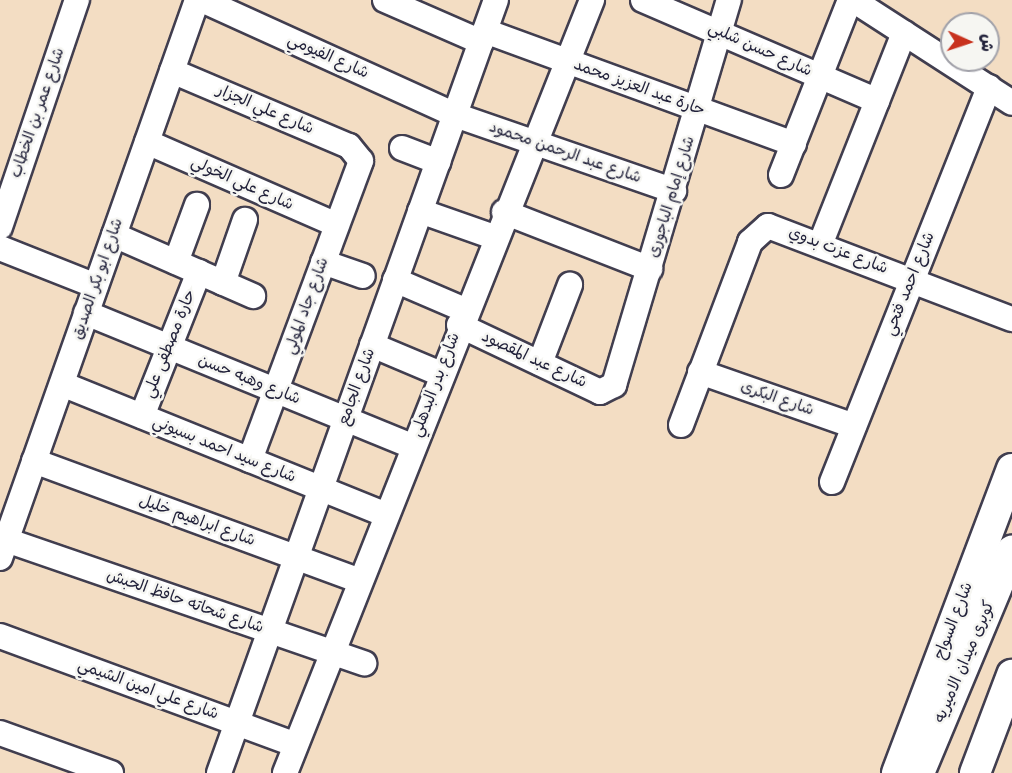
<!DOCTYPE html>
<meta charset="utf-8">
<style>
body{margin:0}
#map{position:relative;width:1012px;height:773px;overflow:hidden;background:#f3ddc3;font-family:"Balsamiq Sans","Playpen Sans Arabic",sans-serif}
div>[style]{position:absolute}
.roads{filter:drop-shadow(2px 0 #413e4f) drop-shadow(-2px 0 #413e4f) drop-shadow(0 2px #413e4f) drop-shadow(0 -2px #413e4f)}
.minor>*{height:24px;margin:-12px;padding:0 12px;transform-origin:12px;border-radius:12px;background:#fff}
.major>*{height:30px;margin:-15px;padding:0 15px;transform-origin:15px;border-radius:15px;background:#fff}
span{translate:-50% -50%;white-space:nowrap;text-align:center;line-height:1.15;-webkit-text-stroke:5px #f6f6f2;paint-order:stroke}
.street-label{font-size:16px;color:#22223b}
.north{position:absolute;left:940px;top:12px;width:60px;height:60px;box-sizing:border-box;background:#f6f6f2;border:2px solid #a1a1a9;border-radius:50%;rotate:93deg;font-size:16px;font-weight:700;line-height:24px;text-align:center;color:#22223b}
.north::after{content:'';display:block;margin:auto;width:21px;height:27px;background:#c8321e;clip-path:polygon(50% 0,100% 100%,50% 72%,0 100%)}
</style>
<div id="map">
<div class="roads">
<div class="minor">
<div style="left:202px;top:0;width:278px;rotate:24.4deg"></div>
<div style="left:455px;top:115px;width:232px;rotate:19.1deg"></div>
<div style="left:385px;top:0;width:105px;rotate:23.6deg"></div>
<div style="left:643px;top:0;width:255px;rotate:23.3deg"></div>
<div style="left:853px;top:0;width:189px;rotate:32.9deg"></div>
<div style="left:485px;top:31px;width:329px;rotate:20.1deg"></div>
<div style="left:172px;top:71px;width:192px;rotate:23deg"></div>
<div style="left:349px;top:146px;width:19px;rotate:51deg"></div>
<div style="left:361px;top:161px;width:319px;rotate:110.4deg"></div>
<div style="left:147px;top:142px;width:207px;rotate:23.6deg"></div>
<div style="left:402px;top:148px;width:39px;rotate:21deg"></div>
<div style="left:781px;top:175px;width:188px;rotate:-68.5deg"></div>
<div style="left:420px;top:211px;width:78px;rotate:19.4deg"></div>
<div style="left:504px;top:212px;width:157px;rotate:21.3deg"></div>
<div style="left:0;top:227px;width:240px;rotate:-71.3deg"></div>
<div style="left:114px;top:235px;width:152px;rotate:23.7deg"></div>
<div style="left:820px;top:245px;width:228px;rotate:-68.4deg"></div>
<div style="left:0;top:248px;width:103px;rotate:21.6deg"></div>
<div style="left:176px;top:262px;width:61px;rotate:-69.8deg"></div>
<div style="left:323px;top:262px;width:42px;rotate:19.3deg"></div>
<div style="left:395px;top:280px;width:76px;rotate:23.2deg"></div>
<div style="left:223px;top:283px;width:67px;rotate:-70.8deg"></div>
<div style="left:86px;top:313px;width:352px;rotate:22.2deg"></div>
<div style="left:459px;top:325px;width:156px;rotate:25.4deg"></div>
<div style="left:600px;top:392px;width:16px;rotate:-27deg"></div>
<div style="left:614px;top:385px;width:402px;rotate:-73.4deg"></div>
<div style="left:372px;top:345px;width:75px;rotate:22.8deg"></div>
<div style="left:540px;top:363px;width:84px;rotate:-69deg"></div>
<div style="left:700px;top:372px;width:163px;rotate:19.3deg"></div>
<div style="left:62px;top:384px;width:349px;rotate:22deg"></div>
<div style="left:142px;top:416px;width:155px;rotate:-68.4deg"></div>
<div style="left:681px;top:425px;width:196px;rotate:-69.3deg"></div>
<div style="left:750px;top:242px;width:24px;rotate:-42deg"></div>
<div style="left:768px;top:226px;width:261px;rotate:20.9deg"></div>
<div style="left:34px;top:461px;width:347px;rotate:20.2deg"></div>
<div style="left:832px;top:482px;width:425px;rotate:-68.3deg"></div>
<div style="left:6px;top:540px;width:379px;rotate:19deg"></div>
<div style="left:0;top:558px;width:592px;rotate:-70.55deg"></div>
<div style="left:0;top:636px;width:315px;rotate:20.2deg"></div>
<div style="left:0;top:733px;width:118px;rotate:19.8deg"></div>
<div style="left:219px;top:773px;width:821px;rotate:-70.29deg"></div>
<div style="left:285px;top:773px;width:832px;rotate:-68.34deg"></div>
</div>
<div class="major">
<div style="left:897px;top:773px;width:325px;rotate:-69.3deg"></div>
<div style="left:919px;top:773px;width:241px;rotate:-67.3deg"></div>
<div style="left:975px;top:773px;width:105px;rotate:-69.3deg"></div>
</div>
</div>
<div class="street-label">
<span style="left:760px;top:50px;rotate:24deg">شارع حسن شلبي</span>
<span style="left:328px;top:57px;rotate:24deg">شارع الفيومي</span>
<span style="left:639px;top:88px;rotate:20deg">حارة عبد العزيز محمد</span>
<span style="left:265px;top:110px;rotate:23deg">شارع علي الجزار</span>
<span style="left:38px;top:113px;rotate:-71deg">شارع عمر بن الخطاب</span>
<span style="left:565px;top:153px;rotate:19deg">شارع عبد الرحمن محمود</span>
<span style="left:242px;top:184px;rotate:24deg">شارع علي الخولي</span>
<span style="left:672px;top:197px;rotate:-73deg">شارع إمام الباجورى</span>
<span style="left:838px;top:251px;rotate:21deg">شارع عزت بدوي</span>
<span style="left:98px;top:279px;rotate:-71deg">شارع ابو بكر الصديق</span>
<span style="left:910px;top:284px;rotate:-68deg">شارع احمد فتحي</span>
<span style="left:307px;top:306px;rotate:-70deg">شارع جاد المولي</span>
<span style="left:170px;top:344px;rotate:-68deg">حارة مصطفى علي</span>
<span style="left:534px;top:360px;rotate:25deg">شارع عبد المقصود</span>
<span style="left:249px;top:380px;rotate:22deg">شارع وهبه حسن</span>
<span style="left:436px;top:385px;rotate:-69deg">شارع بدر البدهلي</span>
<span style="left:357px;top:387px;rotate:-70deg">شارع الجامع</span>
<span style="left:777px;top:399px;rotate:19deg">شارع البكرى</span>
<span style="left:224px;top:450px;rotate:22deg">شارع سيد احمد بسيوني</span>
<span style="left:197px;top:521px;rotate:20deg">شارع ابراهيم خليل</span>
<span style="left:185px;top:602px;rotate:19deg">شارع شحاته حافظ الحبش</span>
<span style="left:954px;top:621px;rotate:-69deg">شارع السواح</span>
<span style="left:965px;top:662px;rotate:-67deg">كوبرى ميدان الاميريه</span>
<span style="left:148px;top:690px;rotate:20deg">شارع علي امين الشيمي</span>
</div>
<div class="north">ش</div>
</div>
